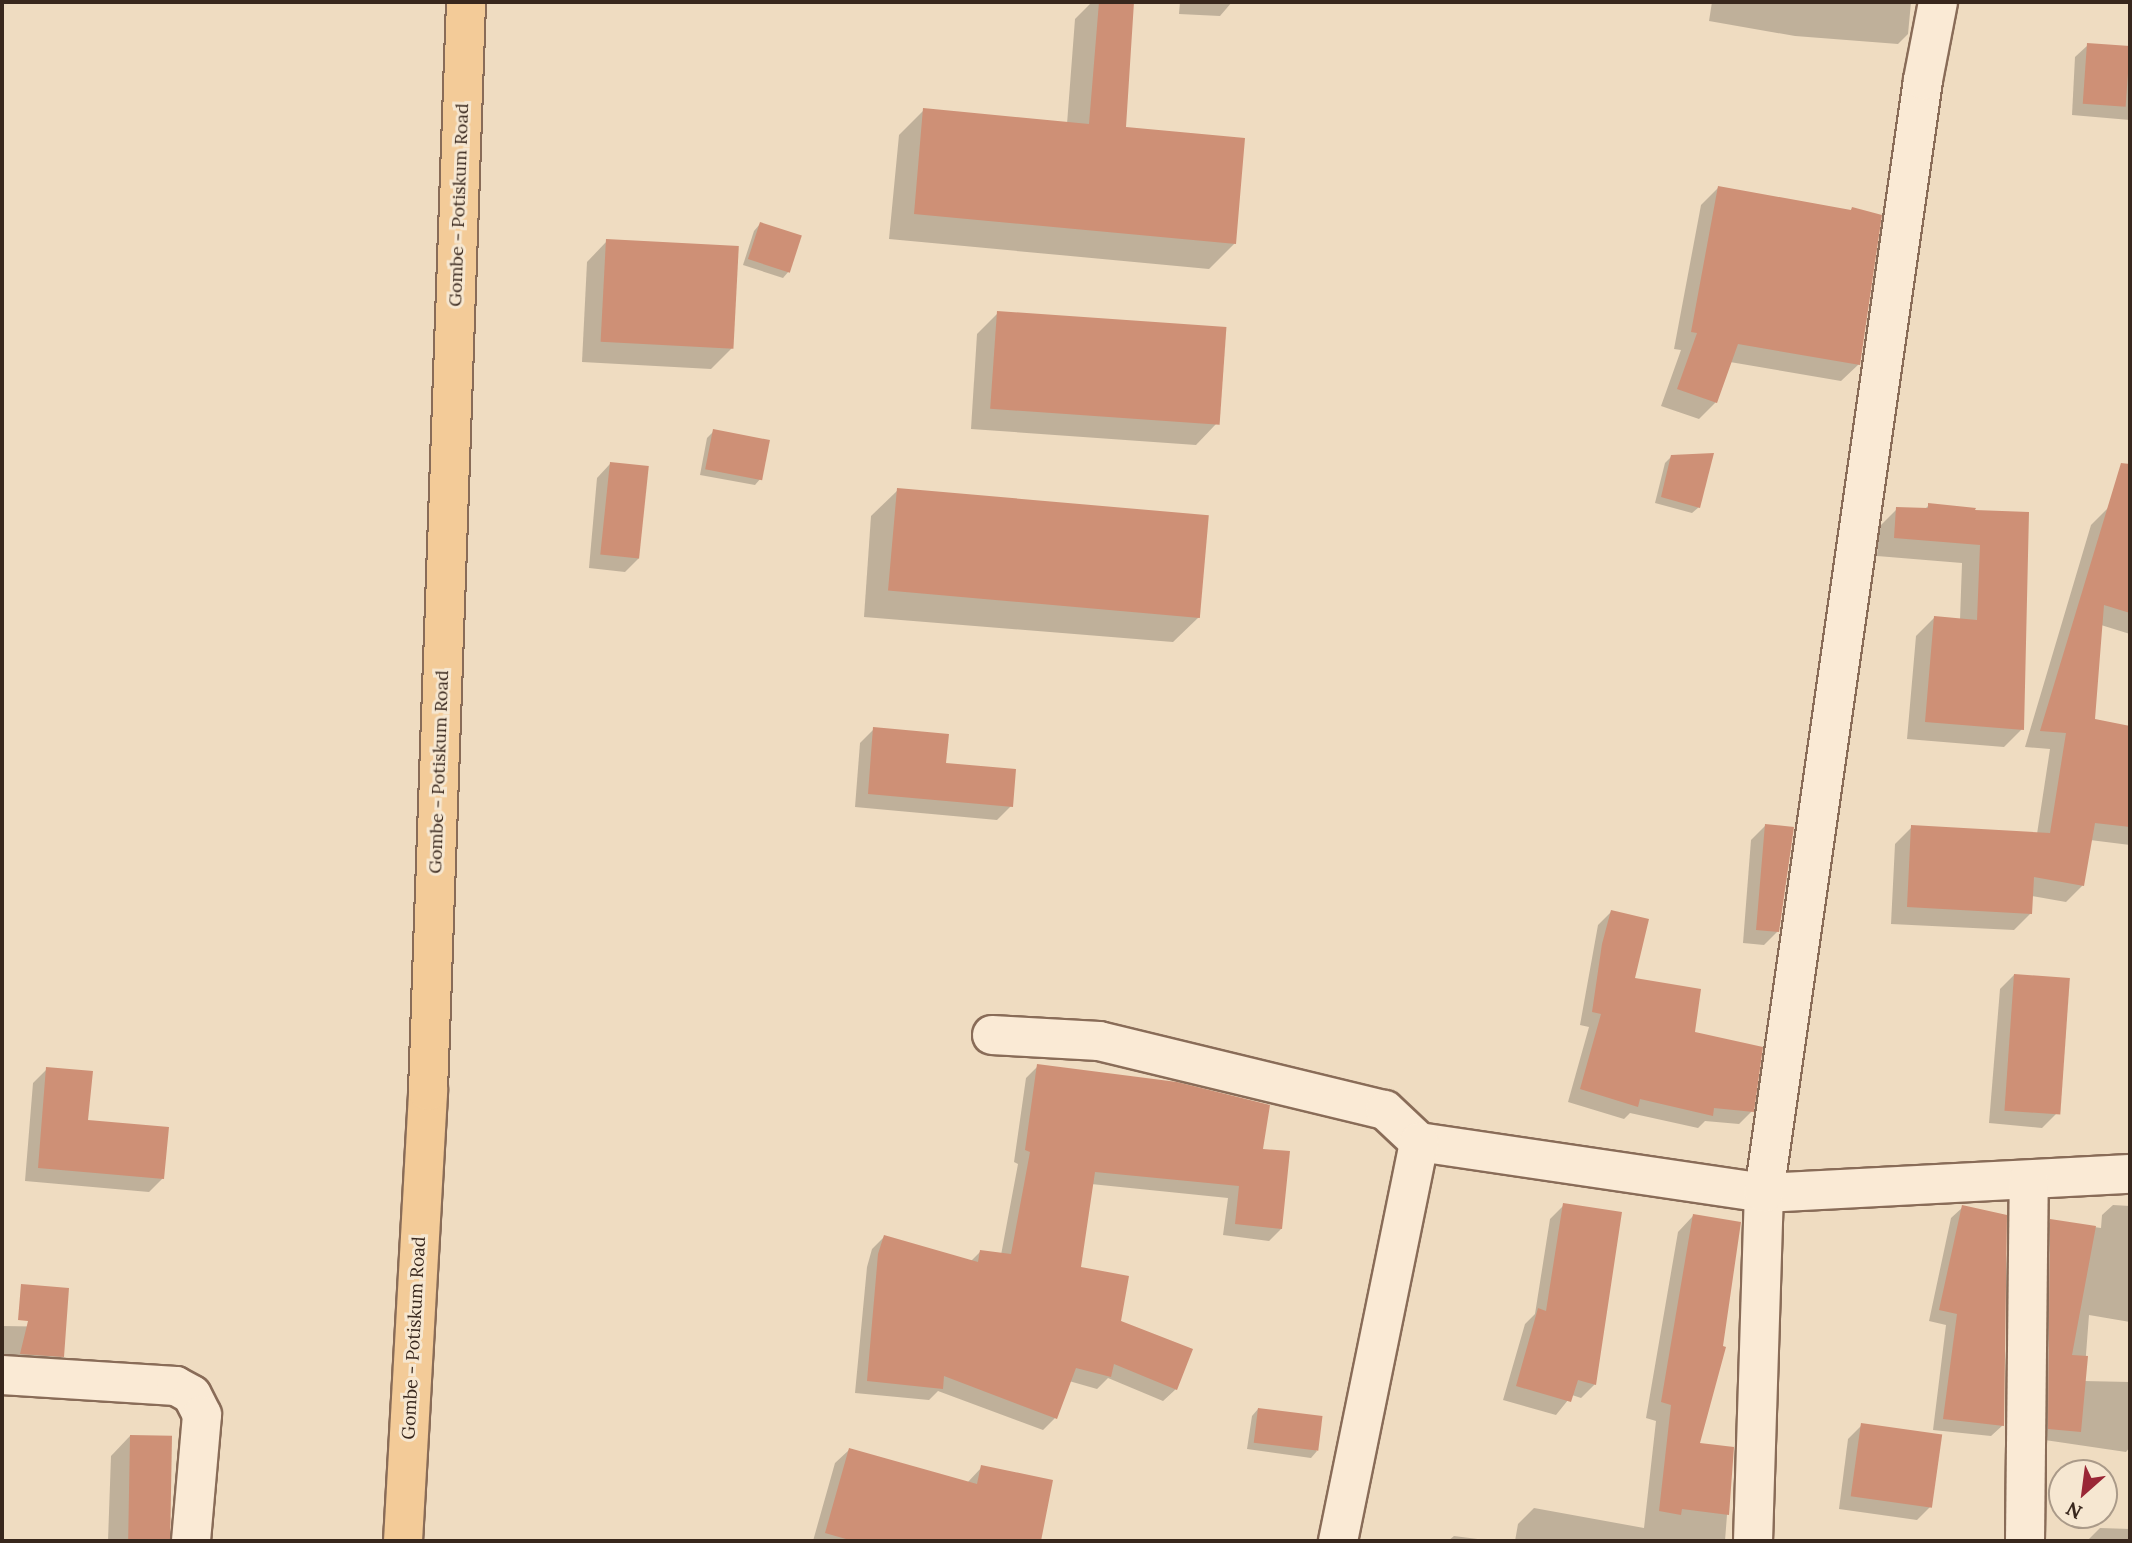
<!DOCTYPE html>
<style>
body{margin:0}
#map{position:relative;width:2132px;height:1543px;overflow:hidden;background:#efdcc1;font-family:Lora,serif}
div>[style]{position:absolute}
.shadow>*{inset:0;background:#0003}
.building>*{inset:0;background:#ce9076;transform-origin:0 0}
.roads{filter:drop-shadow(2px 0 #896c58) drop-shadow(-2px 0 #896c58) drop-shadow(0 2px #896c58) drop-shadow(0 -2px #896c58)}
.street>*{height:38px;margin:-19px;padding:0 19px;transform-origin:19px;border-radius:19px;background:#faead5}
.primary>*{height:38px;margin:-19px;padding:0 19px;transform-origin:19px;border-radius:19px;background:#f3cb98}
span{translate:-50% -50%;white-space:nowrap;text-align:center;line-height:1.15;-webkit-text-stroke:6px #f6e7d1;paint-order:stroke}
.street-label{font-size:18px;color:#38271d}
.frame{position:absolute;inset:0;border:4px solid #38271d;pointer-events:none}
.north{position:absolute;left:2048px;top:1459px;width:70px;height:70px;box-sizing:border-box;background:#f6e7d1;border:2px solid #aa9a89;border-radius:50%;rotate:208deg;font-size:19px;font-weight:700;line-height:28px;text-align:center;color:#38271d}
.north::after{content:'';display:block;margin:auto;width:24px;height:32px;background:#9a2736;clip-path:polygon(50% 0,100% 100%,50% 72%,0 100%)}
</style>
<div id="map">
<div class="shadow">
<div style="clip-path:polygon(1092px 2px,1132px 2px,1124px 129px,1235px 243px,1209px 269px,889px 239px,899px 135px,924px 110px,1067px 124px,1075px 19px)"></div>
<div style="clip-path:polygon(1180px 2px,1232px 2px,1220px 16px,1179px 14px)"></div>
<div style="clip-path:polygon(1712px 2px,1911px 2px,1908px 34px,1898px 44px,1795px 36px,1709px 21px)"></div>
<div style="clip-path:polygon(2088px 45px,2130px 48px,2130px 120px,2072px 115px,2075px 57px)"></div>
<div style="clip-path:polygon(1718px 188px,1849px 212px,1852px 209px,1859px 364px,1841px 381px,1730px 362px,1716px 402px,1699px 419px,1661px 406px,1681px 350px,1674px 349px,1701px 205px)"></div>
<div style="clip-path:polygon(760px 224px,789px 271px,783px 278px,743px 265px,754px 231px)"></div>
<div style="clip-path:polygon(607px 241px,732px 348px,711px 369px,582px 362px,587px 262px)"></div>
<div style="clip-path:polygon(998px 313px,1216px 424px,1196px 445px,971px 429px,977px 334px)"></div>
<div style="clip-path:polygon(714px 431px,761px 478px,755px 485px,700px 475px,707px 438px)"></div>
<div style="clip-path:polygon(1672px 456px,1699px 507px,1692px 513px,1655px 503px,1665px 463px)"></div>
<div style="clip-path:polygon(610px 464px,639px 558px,625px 572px,589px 568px,597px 478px)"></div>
<div style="clip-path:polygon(898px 490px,1200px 616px,1173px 642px,864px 617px,871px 516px)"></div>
<div style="clip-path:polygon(1929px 505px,1974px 512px,2022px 729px,2004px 747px,1907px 739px,1916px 636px,1934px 618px,1960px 620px,1962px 563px,1877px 556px,1879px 527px,1897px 509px,1924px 510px)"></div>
<div style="clip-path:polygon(2108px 508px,2130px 515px,2130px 634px,2101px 625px,2093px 721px,2130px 728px,2130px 845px,2090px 840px,2083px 885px,2066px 902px,2032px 896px,2031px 913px,2014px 930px,1891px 924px,1895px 844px,1912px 827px,2037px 834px,2050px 749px,2025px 747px,2091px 525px)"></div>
<div style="clip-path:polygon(874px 729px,944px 764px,1011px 806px,997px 820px,855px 807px,860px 743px)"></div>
<div style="clip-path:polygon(1765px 826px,1778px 931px,1764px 945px,1743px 943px,1751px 840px)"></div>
<div style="clip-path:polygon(1611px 912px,1633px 979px,1693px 1033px,1752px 1111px,1739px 1124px,1705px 1121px,1698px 1128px,1630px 1113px,1624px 1119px,1568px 1102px,1589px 1027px,1580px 1025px,1598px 925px)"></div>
<div style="clip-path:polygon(2014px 975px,2056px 1114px,2042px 1128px,1989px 1123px,2000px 989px)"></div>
<div style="clip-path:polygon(1038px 1066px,1261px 1150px,1281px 1229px,1269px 1241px,1223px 1235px,1228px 1198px,1091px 1184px,1079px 1269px,1176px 1389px,1163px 1401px,1108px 1378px,1097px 1389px,1069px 1381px,1055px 1418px,1043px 1430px,938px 1391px,929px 1400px,855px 1393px,867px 1267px,872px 1249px,884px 1237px,970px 1262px,980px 1252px,1001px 1255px,1018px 1164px,1014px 1162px,1026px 1078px)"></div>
<div style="clip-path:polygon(47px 1069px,87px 1122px,163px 1178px,149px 1192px,25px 1181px,33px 1083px)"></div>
<div style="clip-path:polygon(1564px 1205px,1595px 1384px,1581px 1398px,1572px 1395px,1556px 1415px,1503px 1400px,1525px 1324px,1535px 1314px,1550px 1219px)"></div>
<div style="clip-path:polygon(2113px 1205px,2130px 1206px,2130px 1322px,2089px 1315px,2084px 1381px,2130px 1382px,2130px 1447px,2126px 1452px,2038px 1439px,2041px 1231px,2051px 1221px,2101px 1228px,2102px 1215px)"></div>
<div style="clip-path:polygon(1963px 1207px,2003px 1425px,1991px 1436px,1933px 1430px,1946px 1325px,1929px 1321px,1951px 1218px)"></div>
<div style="clip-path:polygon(1693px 1216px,1698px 1445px,1732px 1449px,1725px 1541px,1515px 1541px,1518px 1524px,1534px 1508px,1644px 1528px,1656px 1421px,1646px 1418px,1678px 1232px)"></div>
<div style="clip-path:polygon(2px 1326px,65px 1327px,62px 1356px,51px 1368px,2px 1365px)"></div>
<div style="clip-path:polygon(1258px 1409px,1317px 1451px,1311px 1458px,1247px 1449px,1252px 1416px)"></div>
<div style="clip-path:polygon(1862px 1425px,1931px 1506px,1917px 1520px,1839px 1509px,1848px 1439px)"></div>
<div style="clip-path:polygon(130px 1436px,170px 1438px,167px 1541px,108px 1541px,111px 1456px)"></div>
<div style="clip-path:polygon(849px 1450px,967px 1483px,982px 1467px,1051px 1482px,1039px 1541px,813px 1541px,835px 1463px)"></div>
<div style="clip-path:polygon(2100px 1528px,2130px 1529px,2130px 1541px,2087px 1541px)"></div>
<div style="clip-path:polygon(1454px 1536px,1493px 1541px,1448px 1541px)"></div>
</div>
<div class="building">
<div style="clip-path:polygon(1099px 2px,1134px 2px,1126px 127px,1245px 138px,1236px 244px,914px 214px,923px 108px,1089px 124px)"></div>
<div style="left:2087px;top:43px;width:43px;height:61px;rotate:4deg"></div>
<div style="clip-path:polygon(1718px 186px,1851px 210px,1852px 207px,1882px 215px,1860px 365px,1738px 344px,1717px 403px,1677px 389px,1697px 333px,1691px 332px)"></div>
<div style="left:760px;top:222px;width:44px;height:39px;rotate:18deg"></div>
<div style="left:606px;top:239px;width:133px;height:103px;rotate:3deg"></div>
<div style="left:997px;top:311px;width:230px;height:98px;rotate:4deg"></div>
<div style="left:713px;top:429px;width:58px;height:41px;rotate:11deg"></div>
<div style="clip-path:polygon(1714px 453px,1700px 508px,1661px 497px,1671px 455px)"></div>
<div style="left:610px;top:462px;width:39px;height:93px;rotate:6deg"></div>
<div style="clip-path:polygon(2121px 463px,2130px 464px,2130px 613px,2104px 605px,2095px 719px,2130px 726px,2130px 827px,2095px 823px,2084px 886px,2034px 877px,2032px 914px,1907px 907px,1911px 825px,2050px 833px,2066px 733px,2040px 731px)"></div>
<div style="left:897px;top:488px;width:313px;height:103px;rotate:5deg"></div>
<div style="clip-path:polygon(1928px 503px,1976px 508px,1975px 510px,2029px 512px,2024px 730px,1925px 722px,1934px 616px,1977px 620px,1980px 545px,1894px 538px,1896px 507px,1928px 508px)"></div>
<div style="clip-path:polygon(873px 727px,949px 734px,946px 763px,1016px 769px,1013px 807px,868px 794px)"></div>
<div style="clip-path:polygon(1765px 824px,1794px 827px,1779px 932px,1756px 930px)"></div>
<div style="clip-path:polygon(1611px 910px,1649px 919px,1635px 978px,1701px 989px,1695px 1032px,1763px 1047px,1754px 1112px,1714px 1108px,1713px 1116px,1640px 1099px,1638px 1107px,1580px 1089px,1601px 1014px,1592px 1012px,1602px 944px)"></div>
<div style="left:2014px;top:974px;width:56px;height:137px;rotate:4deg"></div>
<div style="clip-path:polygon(1037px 1064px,1177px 1082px,1270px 1105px,1263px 1149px,1290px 1151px,1282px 1229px,1235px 1224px,1239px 1186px,1095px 1172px,1081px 1267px,1129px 1276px,1121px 1321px,1193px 1349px,1177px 1390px,1114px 1364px,1111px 1377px,1076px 1368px,1057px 1419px,944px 1376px,943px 1389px,867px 1381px,878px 1254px,884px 1235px,978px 1262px,980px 1250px,1011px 1254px,1030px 1152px,1025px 1150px)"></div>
<div style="clip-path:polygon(46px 1067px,93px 1071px,88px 1120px,169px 1127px,164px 1179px,38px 1168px)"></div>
<div style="clip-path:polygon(1563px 1203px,1622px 1212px,1596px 1385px,1578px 1380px,1571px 1402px,1516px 1386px,1538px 1308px,1546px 1311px)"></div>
<div style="clip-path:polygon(1962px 1205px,2007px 1215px,2004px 1426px,1943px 1419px,1957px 1314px,1939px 1310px)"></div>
<div style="clip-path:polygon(1693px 1214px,1741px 1222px,1723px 1346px,1726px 1347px,1700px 1443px,1734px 1447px,1729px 1515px,1682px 1509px,1681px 1515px,1659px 1511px,1671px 1405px,1661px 1402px)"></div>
<div style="clip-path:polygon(2050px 1219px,2096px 1226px,2072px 1355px,2088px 1356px,2081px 1432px,2048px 1429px)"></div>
<div style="clip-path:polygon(21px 1284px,69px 1288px,64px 1357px,20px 1354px,28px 1321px,18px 1320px)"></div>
<div style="left:1258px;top:1408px;width:65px;height:35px;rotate:7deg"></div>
<div style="left:1861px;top:1423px;width:82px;height:74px;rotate:8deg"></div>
<div style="left:130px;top:1435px;width:42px;height:106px;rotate:1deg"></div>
<div style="clip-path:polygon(849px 1448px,977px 1484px,981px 1465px,1053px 1480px,1041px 1541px,853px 1541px,825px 1533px)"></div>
</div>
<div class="roads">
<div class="street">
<div style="left:992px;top:1035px;width:107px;rotate:3.2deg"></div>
<div style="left:1099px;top:1041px;width:294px;rotate:13.6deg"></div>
<div style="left:1385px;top:1110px;width:47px;rotate:43.3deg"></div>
<div style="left:1419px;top:1142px;width:349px;rotate:8.4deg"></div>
<div style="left:1764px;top:1193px;width:366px;rotate:-3deg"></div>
<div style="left:2px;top:1375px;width:174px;rotate:3.6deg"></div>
<div style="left:176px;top:1386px;width:18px;rotate:29deg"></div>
<div style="left:192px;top:1395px;width:22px;rotate:63deg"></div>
<div style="left:202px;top:1415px;width:126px;rotate:95deg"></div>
<div style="left:1338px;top:1541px;width:407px;rotate:-78.5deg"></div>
<div style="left:1753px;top:1541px;width:348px;rotate:-88.2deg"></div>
<div style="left:1764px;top:1193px;width:1124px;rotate:-81.87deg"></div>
<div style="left:1923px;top:80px;width:79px;rotate:-79.1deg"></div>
<div style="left:2025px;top:1541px;width:361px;rotate:-89.4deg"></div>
</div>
<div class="primary">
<div style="left:403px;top:1541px;width:451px;rotate:-86.8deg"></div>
<div style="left:428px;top:1091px;width:1090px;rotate:-88deg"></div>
</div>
</div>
<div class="street-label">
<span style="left:459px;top:205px;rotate:-88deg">Gombe - Potiskum Road</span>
<span style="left:439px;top:772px;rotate:-88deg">Gombe - Potiskum Road</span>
<span style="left:414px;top:1338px;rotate:-87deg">Gombe - Potiskum Road</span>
</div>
<div class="frame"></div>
<div class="north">N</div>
</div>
